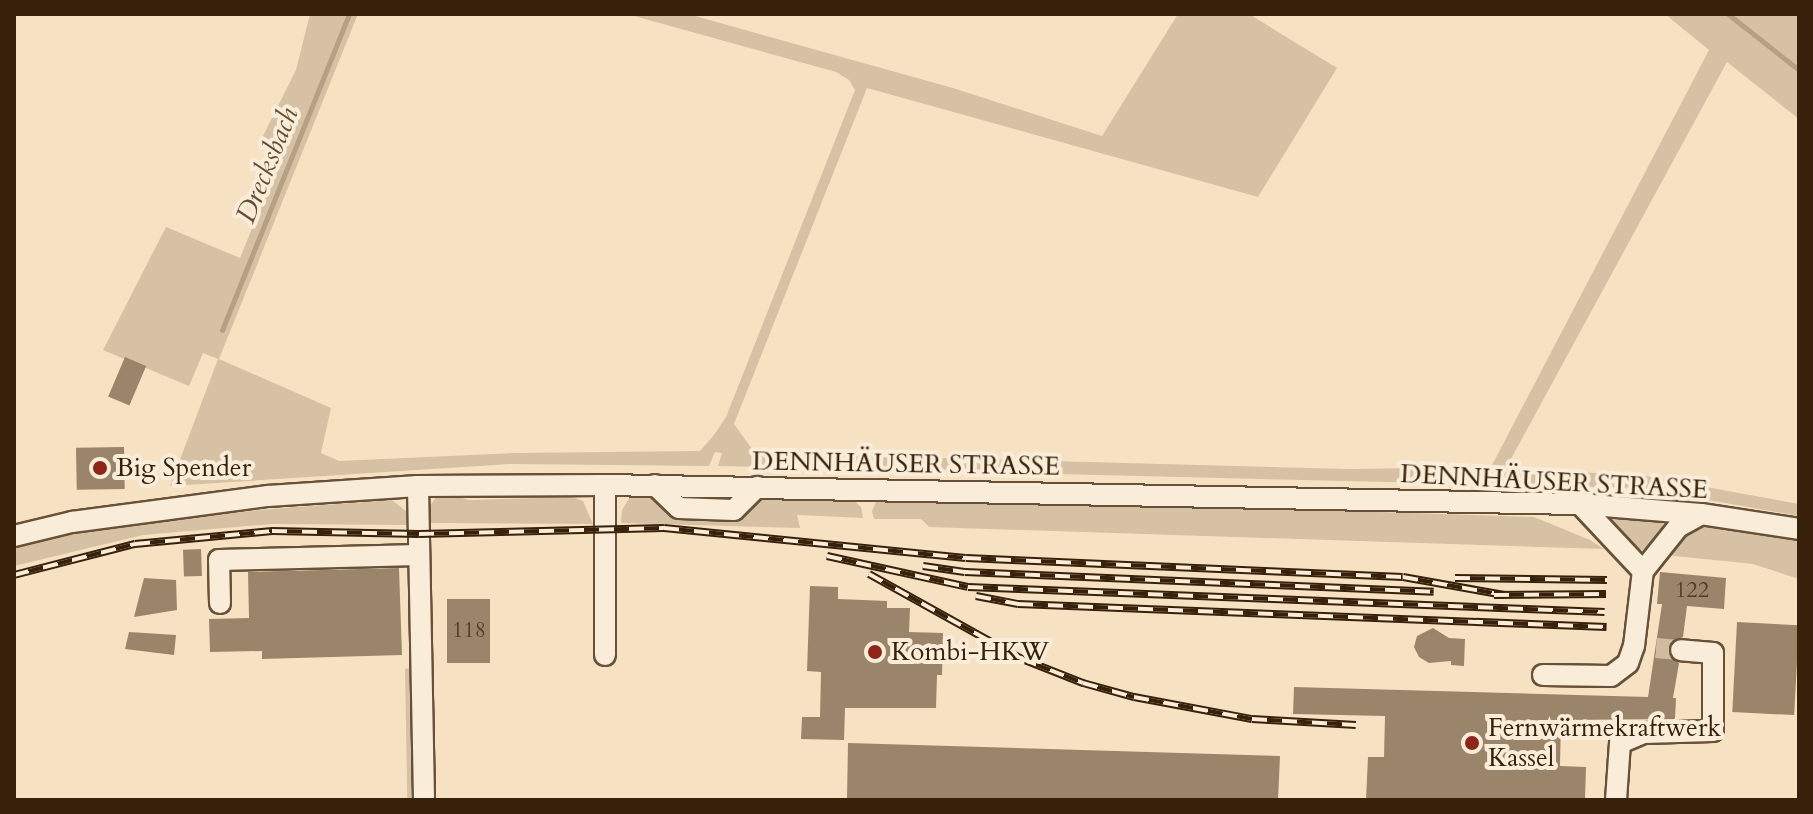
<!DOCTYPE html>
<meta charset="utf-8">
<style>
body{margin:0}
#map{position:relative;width:1813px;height:814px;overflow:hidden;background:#f6e2c3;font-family:Cardo,serif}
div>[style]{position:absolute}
.green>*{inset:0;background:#d6c1a4;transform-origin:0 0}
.stream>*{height:5px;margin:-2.5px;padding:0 2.5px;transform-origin:2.5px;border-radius:2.5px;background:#b5a084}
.building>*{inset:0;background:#9a856a;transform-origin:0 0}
.minor-tunnel>*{height:20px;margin-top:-10px;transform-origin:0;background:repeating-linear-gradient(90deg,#d0bb9e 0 20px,transparent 0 30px)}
.roads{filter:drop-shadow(2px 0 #675138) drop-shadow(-2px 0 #675138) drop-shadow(0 2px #675138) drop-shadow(0 -2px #675138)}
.minor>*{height:20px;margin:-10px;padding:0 10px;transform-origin:10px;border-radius:10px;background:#f9ecd8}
.rail>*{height:8px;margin-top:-4px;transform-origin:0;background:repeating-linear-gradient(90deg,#f9ecd8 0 15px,#37210a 0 30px);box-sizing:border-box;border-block:2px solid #37210a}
.dots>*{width:22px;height:22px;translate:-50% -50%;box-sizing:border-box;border:4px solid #f9ecd8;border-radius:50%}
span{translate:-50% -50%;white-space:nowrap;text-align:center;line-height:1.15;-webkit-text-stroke:8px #f9ecd8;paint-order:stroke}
.number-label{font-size:22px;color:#503a22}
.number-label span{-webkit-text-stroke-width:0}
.street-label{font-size:26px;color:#37210a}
.poi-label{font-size:26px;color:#37210a}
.left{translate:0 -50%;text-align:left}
.water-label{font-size:28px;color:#634d35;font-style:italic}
.frame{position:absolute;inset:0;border:16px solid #37210a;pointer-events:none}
</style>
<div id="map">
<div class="green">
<div style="clip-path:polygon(310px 14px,358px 14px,219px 359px,331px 408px,321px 453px,339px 461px,513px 453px,700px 451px,714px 435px,726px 417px,855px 90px,849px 80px,836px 72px,627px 14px,688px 14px,953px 88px,1102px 136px,1178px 14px,1249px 14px,1337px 68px,1258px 197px,867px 88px,734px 424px,755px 453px,1348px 469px,1491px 467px,1709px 50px,1665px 14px,1799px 14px,1799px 119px,1727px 62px,1506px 468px,1646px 476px,1799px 504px,1799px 516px,1640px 488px,718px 466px,722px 453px,715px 452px,709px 466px,511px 464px,170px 486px,218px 359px,203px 353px,189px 386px,103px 350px,166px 227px,240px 258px,282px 154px,263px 136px,296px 70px)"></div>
<div style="clip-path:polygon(653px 494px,678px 514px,758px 496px,850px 497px,861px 507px,863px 518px,797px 515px,800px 528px,621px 523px,622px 510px,630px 497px)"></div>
<div style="clip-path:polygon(455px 496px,469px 500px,573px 497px,583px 501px,593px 524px,429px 523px,430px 506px,436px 497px)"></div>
<div style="clip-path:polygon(879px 496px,1534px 517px,1590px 540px,1604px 549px,929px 527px,921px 519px,874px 519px,872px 511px)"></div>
<div style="clip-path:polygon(392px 500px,411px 515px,412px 525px,272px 524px,143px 535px,14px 566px,14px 546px,74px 531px,270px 509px)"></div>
<div style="clip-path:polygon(1609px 514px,1656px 518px,1663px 523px,1665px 534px,1649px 550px,1633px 549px,1606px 519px)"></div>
<div style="clip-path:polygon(1700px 524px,1799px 540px,1799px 579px,1753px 564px,1665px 555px,1684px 532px)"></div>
<div style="left:431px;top:668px;width:132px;height:26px;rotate:89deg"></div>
</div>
<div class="stream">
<div style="left:1728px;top:14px;width:90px;rotate:38.3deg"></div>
<div style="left:222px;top:330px;width:341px;rotate:-68.1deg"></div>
</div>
<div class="building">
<div style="left:125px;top:357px;width:23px;height:43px;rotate:23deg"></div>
<div style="left:124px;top:447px;width:42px;height:48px;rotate:89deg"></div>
<div style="left:201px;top:549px;width:27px;height:18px;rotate:88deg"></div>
<div style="clip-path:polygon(399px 568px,402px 655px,262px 659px,262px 651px,210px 652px,209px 619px,249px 618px,248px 572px)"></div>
<div style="clip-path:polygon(1660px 572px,1726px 578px,1724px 609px,1687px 606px,1683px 637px,1670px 643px,1669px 655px,1679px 663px,1673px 698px,1676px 698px,1675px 719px,1561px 720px,1560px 766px,1586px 767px,1585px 800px,1366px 800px,1368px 757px,1384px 757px,1385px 716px,1293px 714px,1294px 687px,1648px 697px,1662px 604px,1657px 604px)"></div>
<div style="clip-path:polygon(144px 578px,176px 580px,177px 610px,134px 617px)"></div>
<div style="clip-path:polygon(810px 586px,838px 587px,838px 599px,887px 601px,887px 608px,910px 608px,909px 632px,943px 633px,942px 675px,937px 675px,936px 708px,845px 708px,844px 740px,801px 739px,802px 717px,820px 717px,821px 672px,807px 671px)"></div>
<div style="left:447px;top:599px;width:43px;height:64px"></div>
<div style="left:1737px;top:622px;width:62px;height:90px;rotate:3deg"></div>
<div style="clip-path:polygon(1433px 628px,1449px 638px,1465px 639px,1464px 666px,1451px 665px,1451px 661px,1429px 663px,1419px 657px,1414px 647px,1417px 636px)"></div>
<div style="clip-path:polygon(129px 632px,176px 635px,174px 655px,125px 649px)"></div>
<div style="clip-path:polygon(848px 743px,1280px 756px,1278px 800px,847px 800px)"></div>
</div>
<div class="minor-tunnel">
<div style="left:1656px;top:648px;width:25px;rotate:5deg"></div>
</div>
<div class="roads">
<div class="minor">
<div style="left:655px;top:485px;width:33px;rotate:44deg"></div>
<div style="left:679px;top:508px;width:55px;rotate:2.1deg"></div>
<div style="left:734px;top:510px;width:33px;rotate:-45deg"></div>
<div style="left:418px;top:486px;width:314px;rotate:88.9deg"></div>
<div style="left:1580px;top:504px;width:92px;rotate:46.8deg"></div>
<div style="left:14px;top:536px;width:60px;rotate:-13.6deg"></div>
<div style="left:72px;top:522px;width:198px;rotate:-7.6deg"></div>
<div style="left:268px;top:496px;width:150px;rotate:-3.8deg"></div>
<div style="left:418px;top:486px;width:187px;rotate:-0.3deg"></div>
<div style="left:605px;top:485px;width:975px;rotate:1.12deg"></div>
<div style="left:1580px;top:504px;width:121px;rotate:4.7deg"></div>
<div style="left:1701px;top:514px;width:99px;rotate:8.7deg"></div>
<div style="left:220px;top:603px;width:43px;rotate:-91.3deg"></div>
<div style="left:219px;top:560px;width:200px;rotate:-1.4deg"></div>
<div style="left:605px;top:655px;width:170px;rotate:-90deg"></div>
<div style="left:1543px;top:675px;width:68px;rotate:0.8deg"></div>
<div style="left:1611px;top:676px;width:21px;rotate:-37deg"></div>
<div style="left:1628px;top:663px;width:18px;rotate:-71deg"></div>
<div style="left:1634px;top:646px;width:76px;rotate:-83.2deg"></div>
<div style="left:1643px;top:571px;width:56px;rotate:-51.5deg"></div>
<div style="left:1678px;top:527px;width:26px;rotate:-29deg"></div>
<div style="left:1616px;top:800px;width:57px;rotate:-86deg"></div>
<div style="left:1620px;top:743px;width:26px;rotate:-23deg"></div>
<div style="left:1644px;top:733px;width:69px;rotate:-1.7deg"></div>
<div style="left:1713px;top:731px;width:78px;rotate:-90deg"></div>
<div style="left:1713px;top:653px;width:32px;rotate:-175deg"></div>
</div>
</div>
<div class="rail">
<div style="left:827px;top:556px;width:144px;rotate:12.4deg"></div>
<div style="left:968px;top:587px;width:637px;rotate:2.25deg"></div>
<div style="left:923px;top:566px;width:42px;rotate:8.1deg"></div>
<div style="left:965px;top:572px;width:469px;rotate:2.4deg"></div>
<div style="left:869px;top:574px;width:175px;rotate:29.1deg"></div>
<div style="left:1022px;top:659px;width:66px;rotate:21.5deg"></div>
<div style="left:1083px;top:683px;width:53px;rotate:15.4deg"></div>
<div style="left:1134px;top:697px;width:120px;rotate:10.6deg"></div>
<div style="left:1252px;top:719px;width:104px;rotate:3.3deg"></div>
<div style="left:14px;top:575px;width:125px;rotate:-14.4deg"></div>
<div style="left:135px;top:544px;width:138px;rotate:-5.4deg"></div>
<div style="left:272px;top:531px;width:147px;rotate:1.2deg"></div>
<div style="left:419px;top:534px;width:245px;rotate:-1.4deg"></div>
<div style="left:664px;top:528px;width:303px;rotate:5.7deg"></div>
<div style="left:966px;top:558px;width:437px;rotate:2.5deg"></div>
<div style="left:1403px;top:577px;width:103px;rotate:10.1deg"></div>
<div style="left:1455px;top:578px;width:152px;rotate:0.8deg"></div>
<div style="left:1494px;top:595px;width:112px;rotate:-0.5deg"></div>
<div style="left:976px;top:596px;width:43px;rotate:10.8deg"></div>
<div style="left:1018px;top:604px;width:589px;rotate:2.24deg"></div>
</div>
<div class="dots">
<div style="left:100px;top:468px;background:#8f2418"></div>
<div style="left:875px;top:652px;background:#8f2418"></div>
<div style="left:1472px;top:743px;background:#8f2418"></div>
</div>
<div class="number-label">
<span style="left:1692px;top:591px">122</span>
<span style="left:469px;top:631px">118</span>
</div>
<div class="street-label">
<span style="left:906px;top:464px;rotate:1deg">DENNHÄUSER STRASSE</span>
<span style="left:1554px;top:482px;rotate:3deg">DENNHÄUSER STRASSE</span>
</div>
<div class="poi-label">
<span class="left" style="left:116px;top:468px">Big Spender</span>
<span class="left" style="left:891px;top:652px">Kombi-HKW</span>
<span class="left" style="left:1488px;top:743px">Fernwärmekraftwerk<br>Kassel</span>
</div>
<div class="water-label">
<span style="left:267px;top:165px;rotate:-68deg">Drecksbach</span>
</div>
<div class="frame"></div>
</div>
